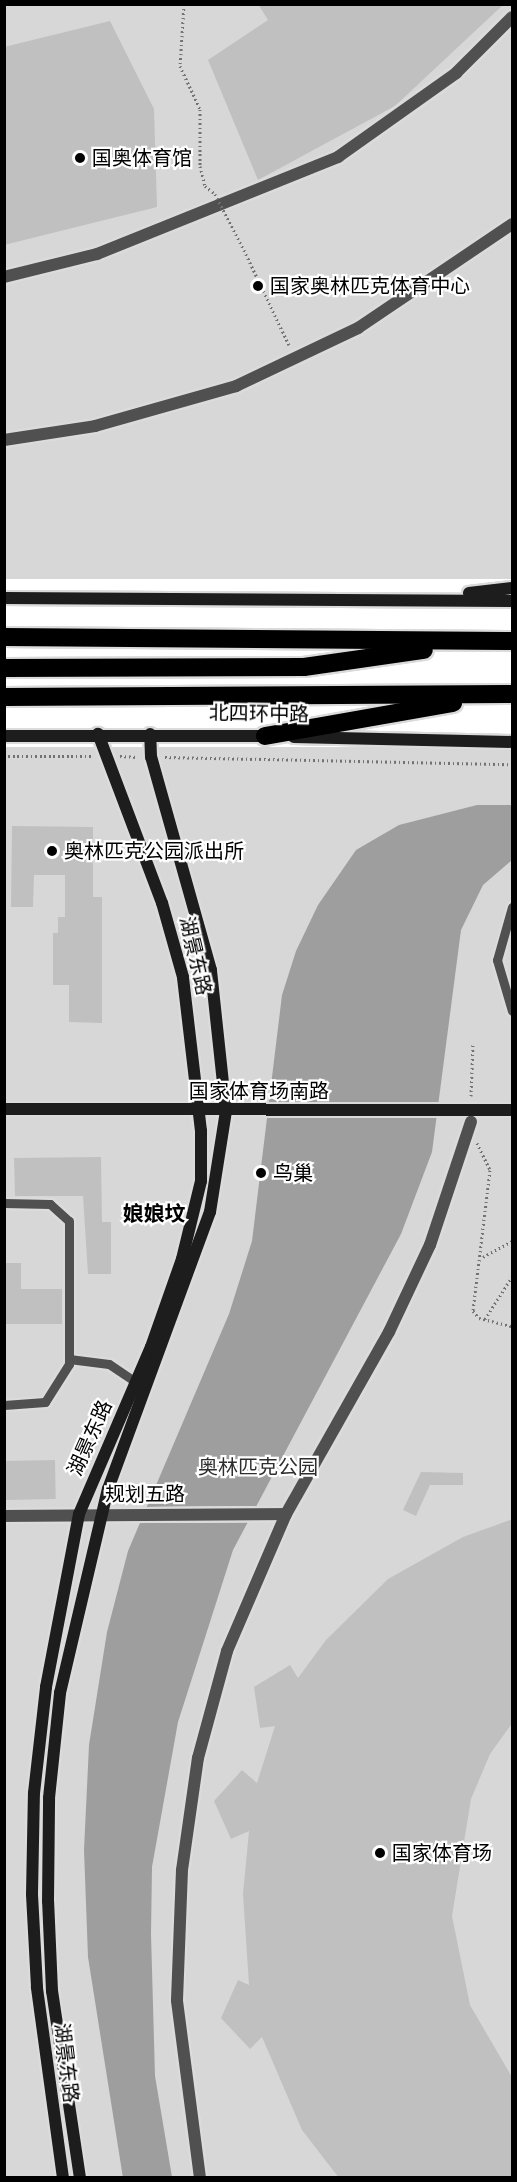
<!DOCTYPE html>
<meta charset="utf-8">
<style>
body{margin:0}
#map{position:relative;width:517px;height:2182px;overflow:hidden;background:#fff;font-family:Cabin,"Noto Sans SC",sans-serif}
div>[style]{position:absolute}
.green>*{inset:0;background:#d7d7d7;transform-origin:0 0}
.water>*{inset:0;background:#9e9e9e}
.building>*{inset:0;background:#c0c0c0;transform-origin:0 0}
.path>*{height:3px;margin-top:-1.5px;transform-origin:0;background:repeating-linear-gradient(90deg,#727272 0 1.5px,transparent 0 4.5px)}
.roads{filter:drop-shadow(2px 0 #dbdbdb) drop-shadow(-2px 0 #dbdbdb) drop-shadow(0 2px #dbdbdb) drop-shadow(0 -2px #dbdbdb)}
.lane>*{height:9px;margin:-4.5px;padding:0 4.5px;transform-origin:4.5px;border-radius:4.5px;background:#505050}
.street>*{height:12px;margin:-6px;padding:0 6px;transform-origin:6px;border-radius:6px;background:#505050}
.secondary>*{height:12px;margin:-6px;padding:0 6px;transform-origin:6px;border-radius:6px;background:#1d1d1d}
.highway>*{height:18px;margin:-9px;padding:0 9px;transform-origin:9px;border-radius:9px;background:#000}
.path-bridge>*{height:3px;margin-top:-1.5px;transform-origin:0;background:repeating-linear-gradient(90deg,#727272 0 1.5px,transparent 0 4.5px)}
.dots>*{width:16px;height:16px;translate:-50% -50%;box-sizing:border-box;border:3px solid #fff;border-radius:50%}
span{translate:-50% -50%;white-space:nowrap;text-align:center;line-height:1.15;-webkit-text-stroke:4.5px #fff;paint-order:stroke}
.poi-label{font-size:20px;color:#000}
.left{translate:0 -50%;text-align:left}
.street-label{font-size:20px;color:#000}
.park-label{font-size:20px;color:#2e2e2e}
.neighbourhood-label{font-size:21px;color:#000;font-weight:700}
.frame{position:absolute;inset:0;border:6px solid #000;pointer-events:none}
</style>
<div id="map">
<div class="green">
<div style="left:4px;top:5px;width:508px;height:574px"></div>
<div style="left:512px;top:747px;width:1430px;height:508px;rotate:90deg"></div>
</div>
<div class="water">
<div style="clip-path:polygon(477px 805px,512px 805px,512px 860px,483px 885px,461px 930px,432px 1152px,401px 1234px,233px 1550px,178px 1722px,152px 1867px,151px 1934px,155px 2076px,172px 2177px,123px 2178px,88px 1957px,84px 1850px,89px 1745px,107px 1632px,128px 1551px,229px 1314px,252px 1241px,282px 995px,296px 951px,318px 905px,356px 850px,399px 825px)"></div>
</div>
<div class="building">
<div style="clip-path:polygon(258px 4px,504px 4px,395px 106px,258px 180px,208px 60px,268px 20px)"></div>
<div style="clip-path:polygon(110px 21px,154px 109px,157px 207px,4px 245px,4px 47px)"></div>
<div style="clip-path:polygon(12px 826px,93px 827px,93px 897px,102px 897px,102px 1023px,69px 1022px,69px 985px,53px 985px,53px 933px,58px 933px,58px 917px,65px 917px,65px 875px,34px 875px,33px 907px,11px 907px)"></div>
<div style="clip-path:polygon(101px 1157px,102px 1222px,111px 1222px,111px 1274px,88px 1274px,83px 1196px,15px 1196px,14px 1158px)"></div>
<div style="clip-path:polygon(4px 1263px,21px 1263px,21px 1289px,62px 1289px,62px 1324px,4px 1324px)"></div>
<div style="left:55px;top:1460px;width:39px;height:51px;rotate:89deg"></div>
<div style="clip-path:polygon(421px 1472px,463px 1473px,463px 1485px,430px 1485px,416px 1516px,403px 1510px)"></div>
<div style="clip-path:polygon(513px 1519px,513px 1722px,490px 1754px,471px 1799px,452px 1916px,470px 2005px,513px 2079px,513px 2178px,339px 2178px,302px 2130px,262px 2037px,250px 2049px,221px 2018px,238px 1980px,249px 1985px,243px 1894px,249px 1831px,231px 1839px,214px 1801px,242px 1770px,257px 1783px,275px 1726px,260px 1728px,254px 1687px,290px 1665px,298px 1678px,326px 1640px,388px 1579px,463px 1537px)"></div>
</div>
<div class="path">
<div style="left:184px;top:4px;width:62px;rotate:93.7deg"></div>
<div style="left:180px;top:66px;width:47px;rotate:65.1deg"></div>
<div style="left:200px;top:109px;width:57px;rotate:90deg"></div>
<div style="left:200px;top:166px;width:21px;rotate:76deg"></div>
<div style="left:205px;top:186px;width:11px;rotate:38deg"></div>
<div style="left:244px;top:250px;width:105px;rotate:64.7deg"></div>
<div style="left:4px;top:756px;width:89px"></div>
<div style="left:120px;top:756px;width:18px;rotate:3deg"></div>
<div style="left:165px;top:757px;width:347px;rotate:1.2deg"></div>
<div style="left:471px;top:1096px;width:52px;rotate:-87.8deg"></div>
<div style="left:477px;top:1143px;width:30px;rotate:64deg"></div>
<div style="left:490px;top:1170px;width:142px;rotate:96.9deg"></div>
<div style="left:473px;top:1311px;width:9px;rotate:49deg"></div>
<div style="left:479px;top:1318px;width:34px;rotate:14deg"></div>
<div style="left:483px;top:1257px;width:33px;rotate:-29deg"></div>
<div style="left:485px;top:1319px;width:50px;rotate:-57.3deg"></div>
</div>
<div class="roads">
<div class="lane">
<div style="left:512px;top:907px;width:55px;rotate:105.8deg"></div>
<div style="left:497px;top:960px;width:53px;rotate:73.6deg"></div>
<div style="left:4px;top:1203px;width:46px;rotate:1.2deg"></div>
<div style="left:50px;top:1204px;width:25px;rotate:42deg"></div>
<div style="left:69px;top:1221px;width:143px;rotate:90deg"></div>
<div style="left:69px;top:1364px;width:45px;rotate:122.3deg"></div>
<div style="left:45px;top:1402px;width:41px;rotate:175.8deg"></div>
<div style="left:69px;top:1359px;width:40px;rotate:7.1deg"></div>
<div style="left:109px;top:1364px;width:32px;rotate:34deg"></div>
</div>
<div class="street">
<div style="left:4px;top:277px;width:96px;rotate:-13.9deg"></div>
<div style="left:97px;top:254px;width:260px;rotate:-21.9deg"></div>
<div style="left:338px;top:157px;width:145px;rotate:-35.4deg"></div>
<div style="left:456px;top:73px;width:79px;rotate:-45deg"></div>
<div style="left:4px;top:440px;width:92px;rotate:-8.7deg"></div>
<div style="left:95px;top:426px;width:147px;rotate:-15.8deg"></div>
<div style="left:236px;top:386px;width:135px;rotate:-25.4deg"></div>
<div style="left:358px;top:328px;width:186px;rotate:-34deg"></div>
<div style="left:4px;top:1516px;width:282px;rotate:-0.4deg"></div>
<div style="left:200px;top:2178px;width:179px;rotate:-97.4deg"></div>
<div style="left:177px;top:2000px;width:130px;rotate:-87.8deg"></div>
<div style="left:182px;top:1870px;width:113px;rotate:-81.9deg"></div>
<div style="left:198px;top:1758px;width:111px;rotate:-74.8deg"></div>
<div style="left:227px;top:1651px;width:149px;rotate:-66.7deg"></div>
<div style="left:286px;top:1514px;width:209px;rotate:-60.5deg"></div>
<div style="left:389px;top:1332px;width:96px;rotate:-64.8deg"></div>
<div style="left:430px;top:1245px;width:130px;rotate:-71.6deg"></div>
</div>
<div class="secondary">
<div style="left:469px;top:593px;width:43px;rotate:-6.6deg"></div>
<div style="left:4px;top:598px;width:508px;rotate:0.34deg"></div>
<div style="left:4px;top:736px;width:266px"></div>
<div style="left:294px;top:737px;width:218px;rotate:1.3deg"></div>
<div style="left:4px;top:1109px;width:508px;rotate:0.11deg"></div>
<div style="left:63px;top:2178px;width:193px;rotate:-97.8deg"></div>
<div style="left:37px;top:1987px;width:93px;rotate:-93.1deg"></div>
<div style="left:32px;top:1894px;width:101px;rotate:-88.9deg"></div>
<div style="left:34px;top:1793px;width:107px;rotate:-83.5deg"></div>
<div style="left:46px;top:1687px;width:176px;rotate:-79.2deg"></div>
<div style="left:79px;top:1514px;width:182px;rotate:-66.7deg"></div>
<div style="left:151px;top:1347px;width:93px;rotate:-70.6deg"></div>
<div style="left:182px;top:1259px;width:80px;rotate:-76.3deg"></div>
<div style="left:201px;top:1181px;width:50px;rotate:-90deg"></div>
<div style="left:201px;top:1131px;width:155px;rotate:-96.7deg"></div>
<div style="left:183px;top:977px;width:77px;rotate:-105.8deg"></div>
<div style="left:162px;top:903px;width:181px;rotate:-110.7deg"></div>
<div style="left:80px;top:2178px;width:189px;rotate:-98.5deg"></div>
<div style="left:52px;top:1991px;width:90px;rotate:-92.5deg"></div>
<div style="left:48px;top:1901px;width:103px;rotate:-89.4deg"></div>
<div style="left:49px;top:1798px;width:106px;rotate:-84deg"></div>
<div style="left:60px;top:1693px;width:210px;rotate:-76.8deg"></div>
<div style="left:108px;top:1489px;width:295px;rotate:-69.8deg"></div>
<div style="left:210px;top:1212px;width:102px;rotate:-81deg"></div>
<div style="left:226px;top:1111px;width:142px;rotate:-96.1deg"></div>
<div style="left:211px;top:970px;width:221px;rotate:-105.7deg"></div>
<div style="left:151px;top:757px;width:23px;rotate:-92deg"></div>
</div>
<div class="highway">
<div style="left:4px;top:637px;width:508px;rotate:0.45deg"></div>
<div style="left:4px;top:668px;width:300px;rotate:-0.2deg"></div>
<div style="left:304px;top:667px;width:121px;rotate:-8.1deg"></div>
<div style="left:4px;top:697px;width:508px;rotate:-0.34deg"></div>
<div style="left:265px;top:736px;width:191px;rotate:-10deg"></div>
</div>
</div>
<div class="path-bridge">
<div style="left:215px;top:194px;width:63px;rotate:62.6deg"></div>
</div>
<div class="dots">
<div style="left:80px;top:158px;background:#000"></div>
<div style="left:258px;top:286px;background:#000"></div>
<div style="left:52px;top:851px;background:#000"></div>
<div style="left:261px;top:1173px;background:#000"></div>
<div style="left:380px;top:1853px;background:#000"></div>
</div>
<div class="poi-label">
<span class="left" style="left:92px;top:158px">国奥体育馆</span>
<span class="left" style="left:270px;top:286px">国家奥林匹克体育中心</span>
<span class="left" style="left:64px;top:851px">奥林匹克公园派出所</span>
<span class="left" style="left:273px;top:1173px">鸟巢</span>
<span class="left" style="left:392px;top:1853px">国家体育场</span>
</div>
<div class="street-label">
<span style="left:259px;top:714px;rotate:1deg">北四环中路</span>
<span style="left:195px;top:956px;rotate:77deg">湖景东路</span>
<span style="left:259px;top:1091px">国家体育场南路</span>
<span style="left:90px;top:1438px;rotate:-66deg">湖景东路</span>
<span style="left:145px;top:1494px">规划五路</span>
<span style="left:66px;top:2063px;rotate:83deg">湖景东路</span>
</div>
<div class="park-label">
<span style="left:258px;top:1467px">奥林匹克公园</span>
</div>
<div class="neighbourhood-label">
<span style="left:154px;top:1214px">娘娘坟</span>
</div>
<div class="frame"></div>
</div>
